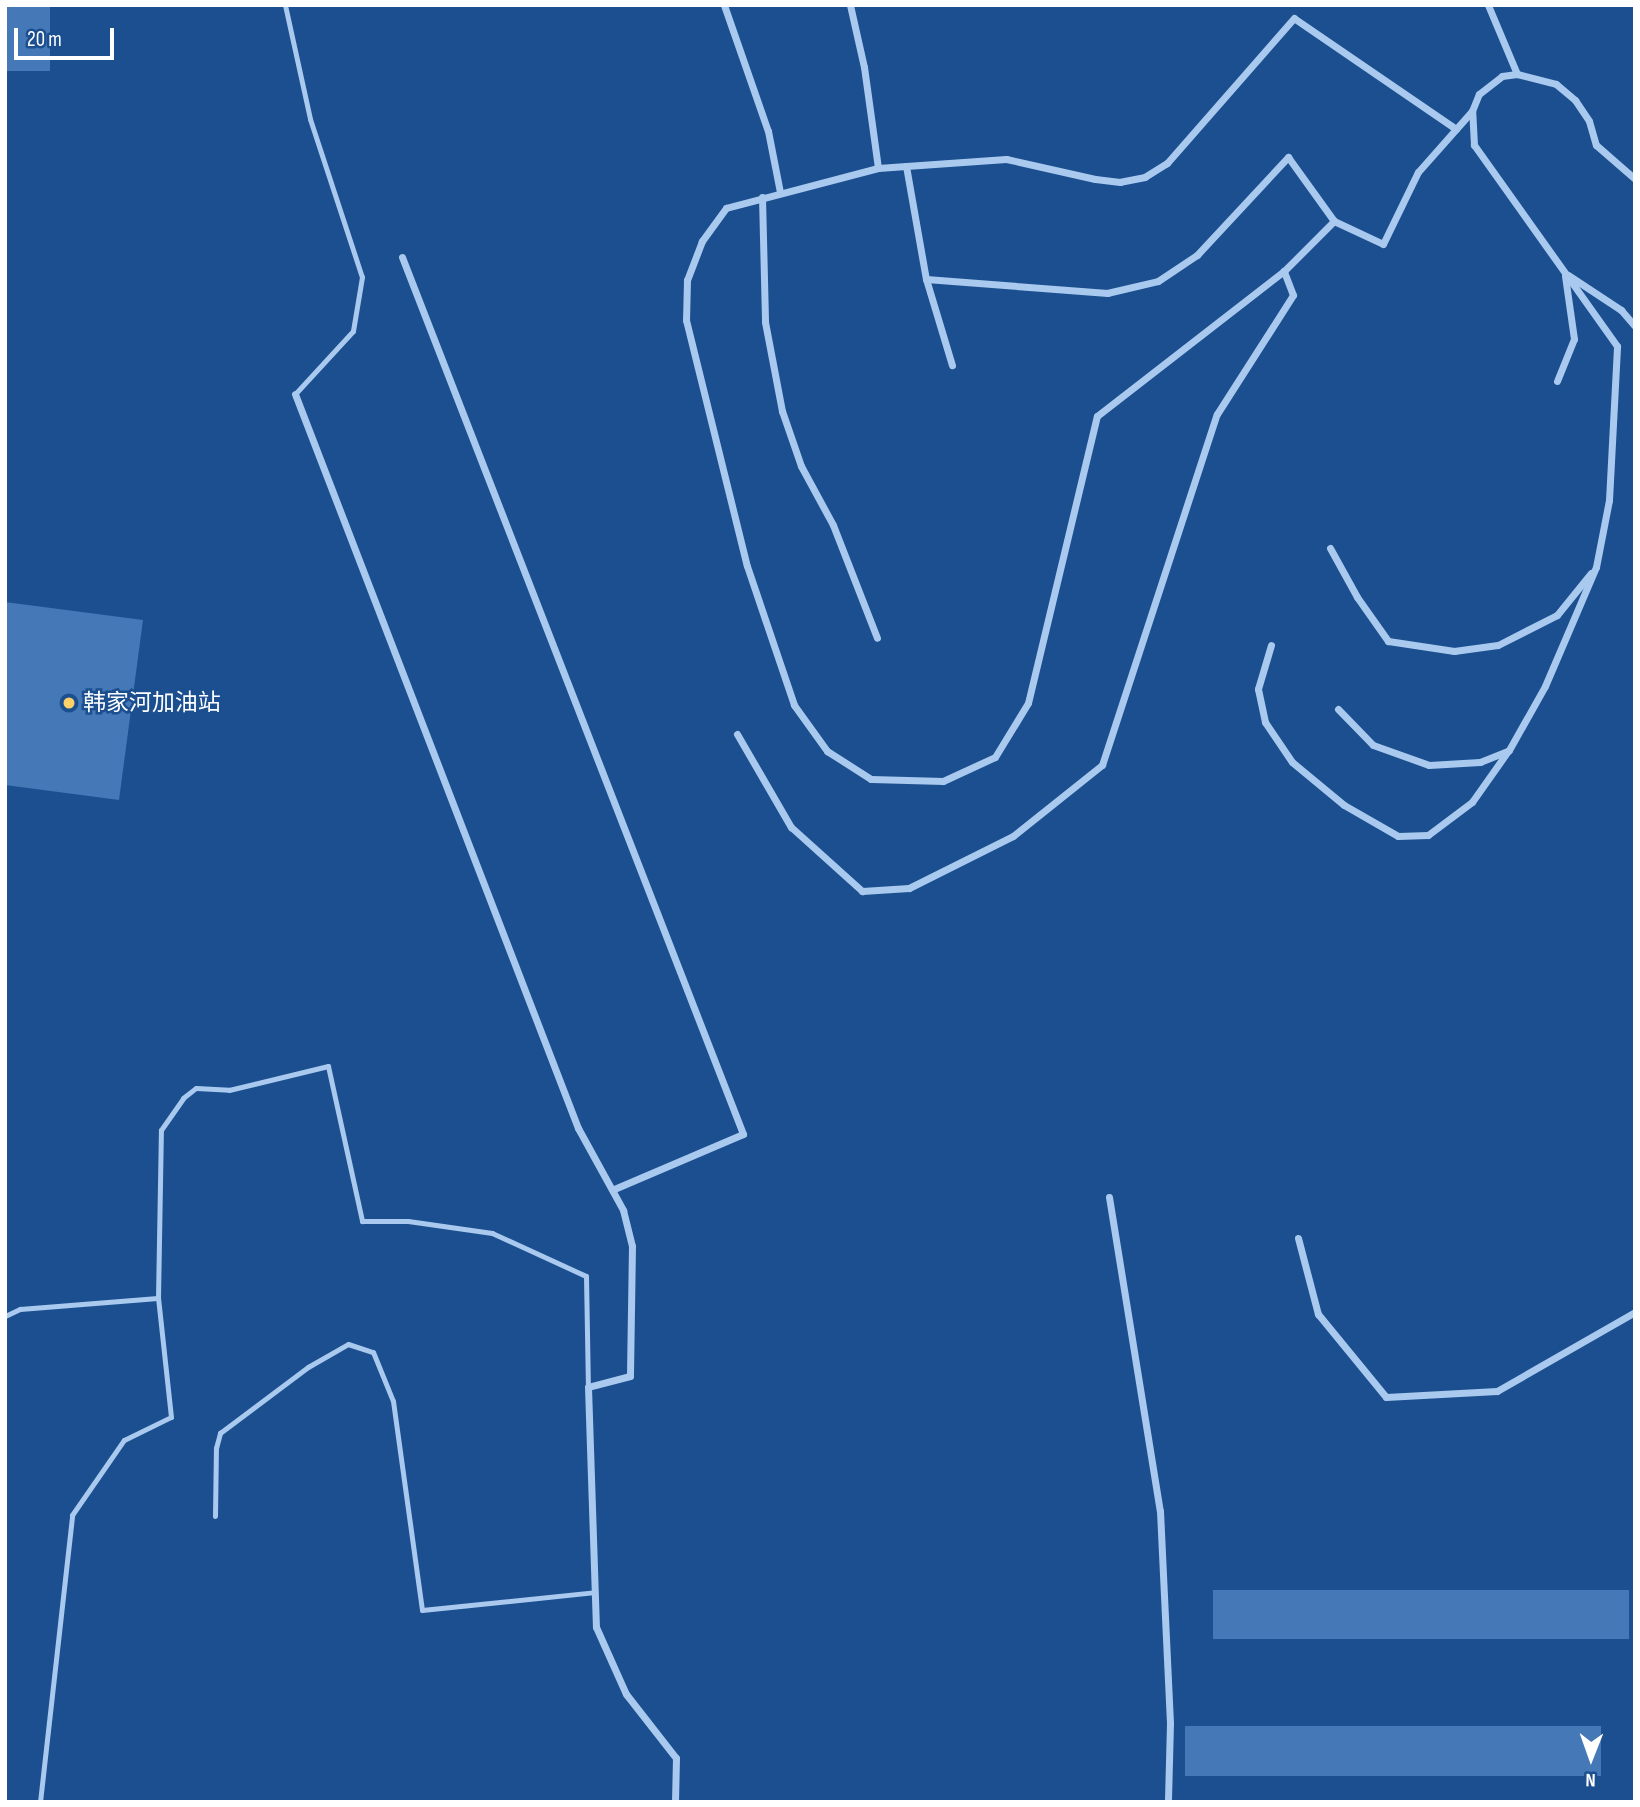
<!DOCTYPE html>
<meta charset="utf-8">
<style>
body{margin:0}
#map{position:relative;width:1640px;height:1807px;overflow:hidden;background:#1b4f8f;font-family:"Sofia Sans Condensed","Noto Sans SC",sans-serif}
div>[style]{position:absolute}
.building>*{inset:0;background:#4478b7;transform-origin:0 0}
.lane>*{height:5px;margin:-2.5px;padding:0 2.5px;transform-origin:2.5px;border-radius:2.5px;background:#a9c9ee}
.street>*{height:7px;margin:-3.5px;padding:0 3.5px;transform-origin:3.5px;border-radius:3.5px;background:#a9c9ee}
.dots>*{width:19px;height:19px;translate:-50% -50%;box-sizing:border-box;border:4px solid #1b4f8f;border-radius:50%}
span{translate:-50% -50%;white-space:nowrap;text-align:center;line-height:1.15;-webkit-text-stroke:5px #1b4f8f;paint-order:stroke}
.poi-label{font-size:23px;color:#fff}
.left{translate:0 -50%;text-align:left}
.frame{position:absolute;inset:0;border:7px solid #fff;pointer-events:none}
.north{position:absolute;left:1556px;top:1723px;width:70px;height:70px;-webkit-text-stroke:5px #1b4f8f;paint-order:stroke;rotate:181deg;font-size:19px;font-weight:700;line-height:28px;text-align:center;color:#fff}
.north::after{content:'';display:block;margin:auto;width:24px;height:32px;background:#fff;clip-path:polygon(50% 0,100% 100%,50% 72%,0 100%)}
.scale{position:absolute;left:14px;top:28px;width:100px;height:32px;box-sizing:border-box;border:4px solid #fff;border-top:0;padding-left:9px;font-size:21px;line-height:24px;white-space:nowrap;color:#fff;-webkit-text-stroke:5px #1b4f8f;paint-order:stroke}
</style>
<div id="map">
<div class="building">
<div style="left:5px;top:5px;width:45px;height:66px"></div>
<div style="clip-path:polygon(5px 602px,143px 620px,119px 800px,5px 785px)"></div>
<div style="left:1213px;top:1590px;width:416px;height:49px"></div>
<div style="left:1185px;top:1726px;width:416px;height:50px"></div>
</div>
<div class="lane">
<div style="left:285px;top:5px;width:117px;rotate:77.6deg"></div>
<div style="left:310px;top:119px;width:166px;rotate:71.8deg"></div>
<div style="left:362px;top:277px;width:55px;rotate:99.5deg"></div>
<div style="left:353px;top:331px;width:86px;rotate:132.6deg"></div>
<div style="left:5px;top:1316px;width:17px;rotate:-25deg"></div>
<div style="left:20px;top:1309px;width:138px;rotate:-4.6deg"></div>
<div style="left:215px;top:1516px;width:68px;rotate:-89.2deg"></div>
<div style="left:216px;top:1448px;width:16px;rotate:-75deg"></div>
<div style="left:220px;top:1433px;width:110px;rotate:-36.9deg"></div>
<div style="left:308px;top:1367px;width:46px;rotate:-29.9deg"></div>
<div style="left:348px;top:1344px;width:26px;rotate:18deg"></div>
<div style="left:373px;top:1352px;width:53px;rotate:67.8deg"></div>
<div style="left:393px;top:1401px;width:211px;rotate:82.1deg"></div>
<div style="left:422px;top:1610px;width:174px;rotate:-5.9deg"></div>
<div style="left:40px;top:1802px;width:289px;rotate:-83.6deg"></div>
<div style="left:72px;top:1515px;width:91px;rotate:-55.3deg"></div>
<div style="left:124px;top:1440px;width:52px;rotate:-26.1deg"></div>
<div style="left:171px;top:1417px;width:120px;rotate:-96.2deg"></div>
<div style="left:158px;top:1298px;width:168px;rotate:-89deg"></div>
<div style="left:161px;top:1130px;width:39px;rotate:-55deg"></div>
<div style="left:183px;top:1098px;width:16px;rotate:-38deg"></div>
<div style="left:196px;top:1088px;width:33px;rotate:3deg"></div>
<div style="left:229px;top:1090px;width:102px;rotate:-13.6deg"></div>
<div style="left:328px;top:1066px;width:159px;rotate:77.6deg"></div>
<div style="left:362px;top:1221px;width:46px"></div>
<div style="left:408px;top:1221px;width:85px;rotate:8.1deg"></div>
<div style="left:492px;top:1233px;width:103px;rotate:24.6deg"></div>
<div style="left:586px;top:1276px;width:111px;rotate:89deg"></div>
</div>
<div class="street">
<div style="left:724px;top:5px;width:133px;rotate:70.8deg"></div>
<div style="left:768px;top:131px;width:62px;rotate:78.9deg"></div>
<div style="left:850px;top:5px;width:64px;rotate:77.3deg"></div>
<div style="left:864px;top:67px;width:102px;rotate:82.1deg"></div>
<div style="left:1488px;top:5px;width:75px;rotate:67.2deg"></div>
<div style="left:1456px;top:129px;width:196px;rotate:-145.6deg"></div>
<div style="left:1294px;top:18px;width:193px;rotate:131.2deg"></div>
<div style="left:1167px;top:163px;width:26px;rotate:148deg"></div>
<div style="left:1145px;top:177px;width:25px;rotate:169deg"></div>
<div style="left:1120px;top:182px;width:25px;rotate:-173deg"></div>
<div style="left:1095px;top:179px;width:91px;rotate:-167.3deg"></div>
<div style="left:1006px;top:159px;width:100px;rotate:176deg"></div>
<div style="left:906px;top:166px;width:28px;rotate:176deg"></div>
<div style="left:878px;top:168px;width:157px;rotate:165.3deg"></div>
<div style="left:726px;top:208px;width:41px;rotate:126deg"></div>
<div style="left:702px;top:241px;width:42px;rotate:111deg"></div>
<div style="left:687px;top:280px;width:40px;rotate:91.4deg"></div>
<div style="left:686px;top:320px;width:253px;rotate:76.1deg"></div>
<div style="left:747px;top:566px;width:147px;rotate:71.3deg"></div>
<div style="left:794px;top:705px;width:57px;rotate:54.3deg"></div>
<div style="left:827px;top:751px;width:52px;rotate:32.5deg"></div>
<div style="left:871px;top:779px;width:72px;rotate:1.6deg"></div>
<div style="left:943px;top:781px;width:57px;rotate:-24.8deg"></div>
<div style="left:995px;top:757px;width:63px;rotate:-58.6deg"></div>
<div style="left:1028px;top:703px;width:295px;rotate:-76.5deg"></div>
<div style="left:1097px;top:416px;width:237px;rotate:-37.8deg"></div>
<div style="left:1284px;top:271px;width:71px;rotate:-45deg"></div>
<div style="left:1334px;top:221px;width:54px;rotate:25.1deg"></div>
<div style="left:1383px;top:244px;width:80px;rotate:-64.1deg"></div>
<div style="left:1418px;top:172px;width:81px;rotate:-48.5deg"></div>
<div style="left:906px;top:166px;width:115px;rotate:80deg"></div>
<div style="left:926px;top:279px;width:90px;rotate:73.2deg"></div>
<div style="left:762px;top:197px;width:125px;rotate:88.6deg"></div>
<div style="left:765px;top:322px;width:91px;rotate:79.2deg"></div>
<div style="left:782px;top:411px;width:58px;rotate:70.9deg"></div>
<div style="left:801px;top:466px;width:67px;rotate:61.5deg"></div>
<div style="left:833px;top:525px;width:121px;rotate:68.7deg"></div>
<div style="left:402px;top:257px;width:941px;rotate:68.75deg"></div>
<div style="left:743px;top:1134px;width:142px;rotate:156.9deg"></div>
<div style="left:1568px;top:275px;width:64px;rotate:33.4deg"></div>
<div style="left:1621px;top:310px;width:21px;rotate:49deg"></div>
<div style="left:926px;top:279px;width:182px;rotate:4.4deg"></div>
<div style="left:1107px;top:293px;width:52px;rotate:-13.2deg"></div>
<div style="left:1158px;top:281px;width:47px;rotate:-33.7deg"></div>
<div style="left:1197px;top:255px;width:134px;rotate:-47.1deg"></div>
<div style="left:1288px;top:157px;width:79px;rotate:54.3deg"></div>
<div style="left:1557px;top:381px;width:45px;rotate:-68deg"></div>
<div style="left:1574px;top:339px;width:64px;rotate:-98.1deg"></div>
<div style="left:295px;top:394px;width:787px;rotate:68.92deg"></div>
<div style="left:578px;top:1128px;width:94px;rotate:61.2deg"></div>
<div style="left:623px;top:1210px;width:37px;rotate:76deg"></div>
<div style="left:632px;top:1246px;width:130px;rotate:90.9deg"></div>
<div style="left:630px;top:1376px;width:43px;rotate:165.3deg"></div>
<div style="left:588px;top:1387px;width:240px;rotate:88.1deg"></div>
<div style="left:596px;top:1627px;width:73px;rotate:65.9deg"></div>
<div style="left:626px;top:1694px;width:81px;rotate:52deg"></div>
<div style="left:676px;top:1758px;width:44px;rotate:91.3deg"></div>
<div style="left:1330px;top:548px;width:56px;rotate:61.1deg"></div>
<div style="left:1357px;top:597px;width:54px;rotate:54.8deg"></div>
<div style="left:1388px;top:641px;width:67px;rotate:8.6deg"></div>
<div style="left:1454px;top:651px;width:44px;rotate:-7.8deg"></div>
<div style="left:1498px;top:645px;width:66px;rotate:-27deg"></div>
<div style="left:1557px;top:615px;width:54px;rotate:-51deg"></div>
<div style="left:1271px;top:645px;width:46px;rotate:106.5deg"></div>
<div style="left:1258px;top:689px;width:34px;rotate:78deg"></div>
<div style="left:1265px;top:722px;width:48px;rotate:56deg"></div>
<div style="left:1292px;top:762px;width:67px;rotate:39.6deg"></div>
<div style="left:1344px;top:805px;width:62px;rotate:29.9deg"></div>
<div style="left:1398px;top:836px;width:30px;rotate:-2deg"></div>
<div style="left:1428px;top:835px;width:55px;rotate:-36.9deg"></div>
<div style="left:1472px;top:802px;width:62px;rotate:-54.8deg"></div>
<div style="left:1338px;top:709px;width:50px;rotate:45.8deg"></div>
<div style="left:1373px;top:745px;width:59px;rotate:19.7deg"></div>
<div style="left:1429px;top:765px;width:51px;rotate:-3.4deg"></div>
<div style="left:1480px;top:762px;width:31px;rotate:-22deg"></div>
<div style="left:1509px;top:750px;width:73px;rotate:-60.6deg"></div>
<div style="left:1545px;top:686px;width:129px;rotate:-66.8deg"></div>
<div style="left:1596px;top:567px;width:68px;rotate:-79deg"></div>
<div style="left:1609px;top:500px;width:154px;rotate:-87deg"></div>
<div style="left:1617px;top:346px;width:247px;rotate:-125.4deg"></div>
<div style="left:1474px;top:145px;width:34px;rotate:-93deg"></div>
<div style="left:1472px;top:111px;width:18px;rotate:-68deg"></div>
<div style="left:1479px;top:94px;width:29px;rotate:-38deg"></div>
<div style="left:1502px;top:76px;width:15px;rotate:-8deg"></div>
<div style="left:1517px;top:74px;width:40px;rotate:14.4deg"></div>
<div style="left:1556px;top:84px;width:25px;rotate:40deg"></div>
<div style="left:1575px;top:100px;width:25px;rotate:56deg"></div>
<div style="left:1589px;top:121px;width:25px;rotate:74deg"></div>
<div style="left:1596px;top:145px;width:52px;rotate:41.1deg"></div>
<div style="left:737px;top:734px;width:108px;rotate:59.9deg"></div>
<div style="left:791px;top:827px;width:96px;rotate:42deg"></div>
<div style="left:862px;top:891px;width:47px;rotate:-3.7deg"></div>
<div style="left:909px;top:888px;width:116px;rotate:-26.6deg"></div>
<div style="left:1013px;top:836px;width:114px;rotate:-38.6deg"></div>
<div style="left:1102px;top:765px;width:369px;rotate:-71.9deg"></div>
<div style="left:1217px;top:414px;width:141px;rotate:-57.4deg"></div>
<div style="left:1293px;top:295px;width:26px;rotate:-111deg"></div>
<div style="left:1109px;top:1197px;width:318px;rotate:80.8deg"></div>
<div style="left:1160px;top:1511px;width:212px;rotate:87.3deg"></div>
<div style="left:1170px;top:1723px;width:79px;rotate:91.5deg"></div>
<div style="left:1298px;top:1238px;width:79px;rotate:75.3deg"></div>
<div style="left:1318px;top:1314px;width:107px;rotate:50.7deg"></div>
<div style="left:1386px;top:1397px;width:111px;rotate:-3.1deg"></div>
<div style="left:1497px;top:1391px;width:159px;rotate:-29.8deg"></div>
</div>
<div class="dots">
<div style="left:69px;top:703px;background:#ffd166"></div>
</div>
<div class="poi-label">
<span class="left" style="left:83px;top:703px">韩家河加油站</span>
</div>
<div class="frame"></div>
<div class="north">N</div>
<div class="scale">20 m</div>
</div>
